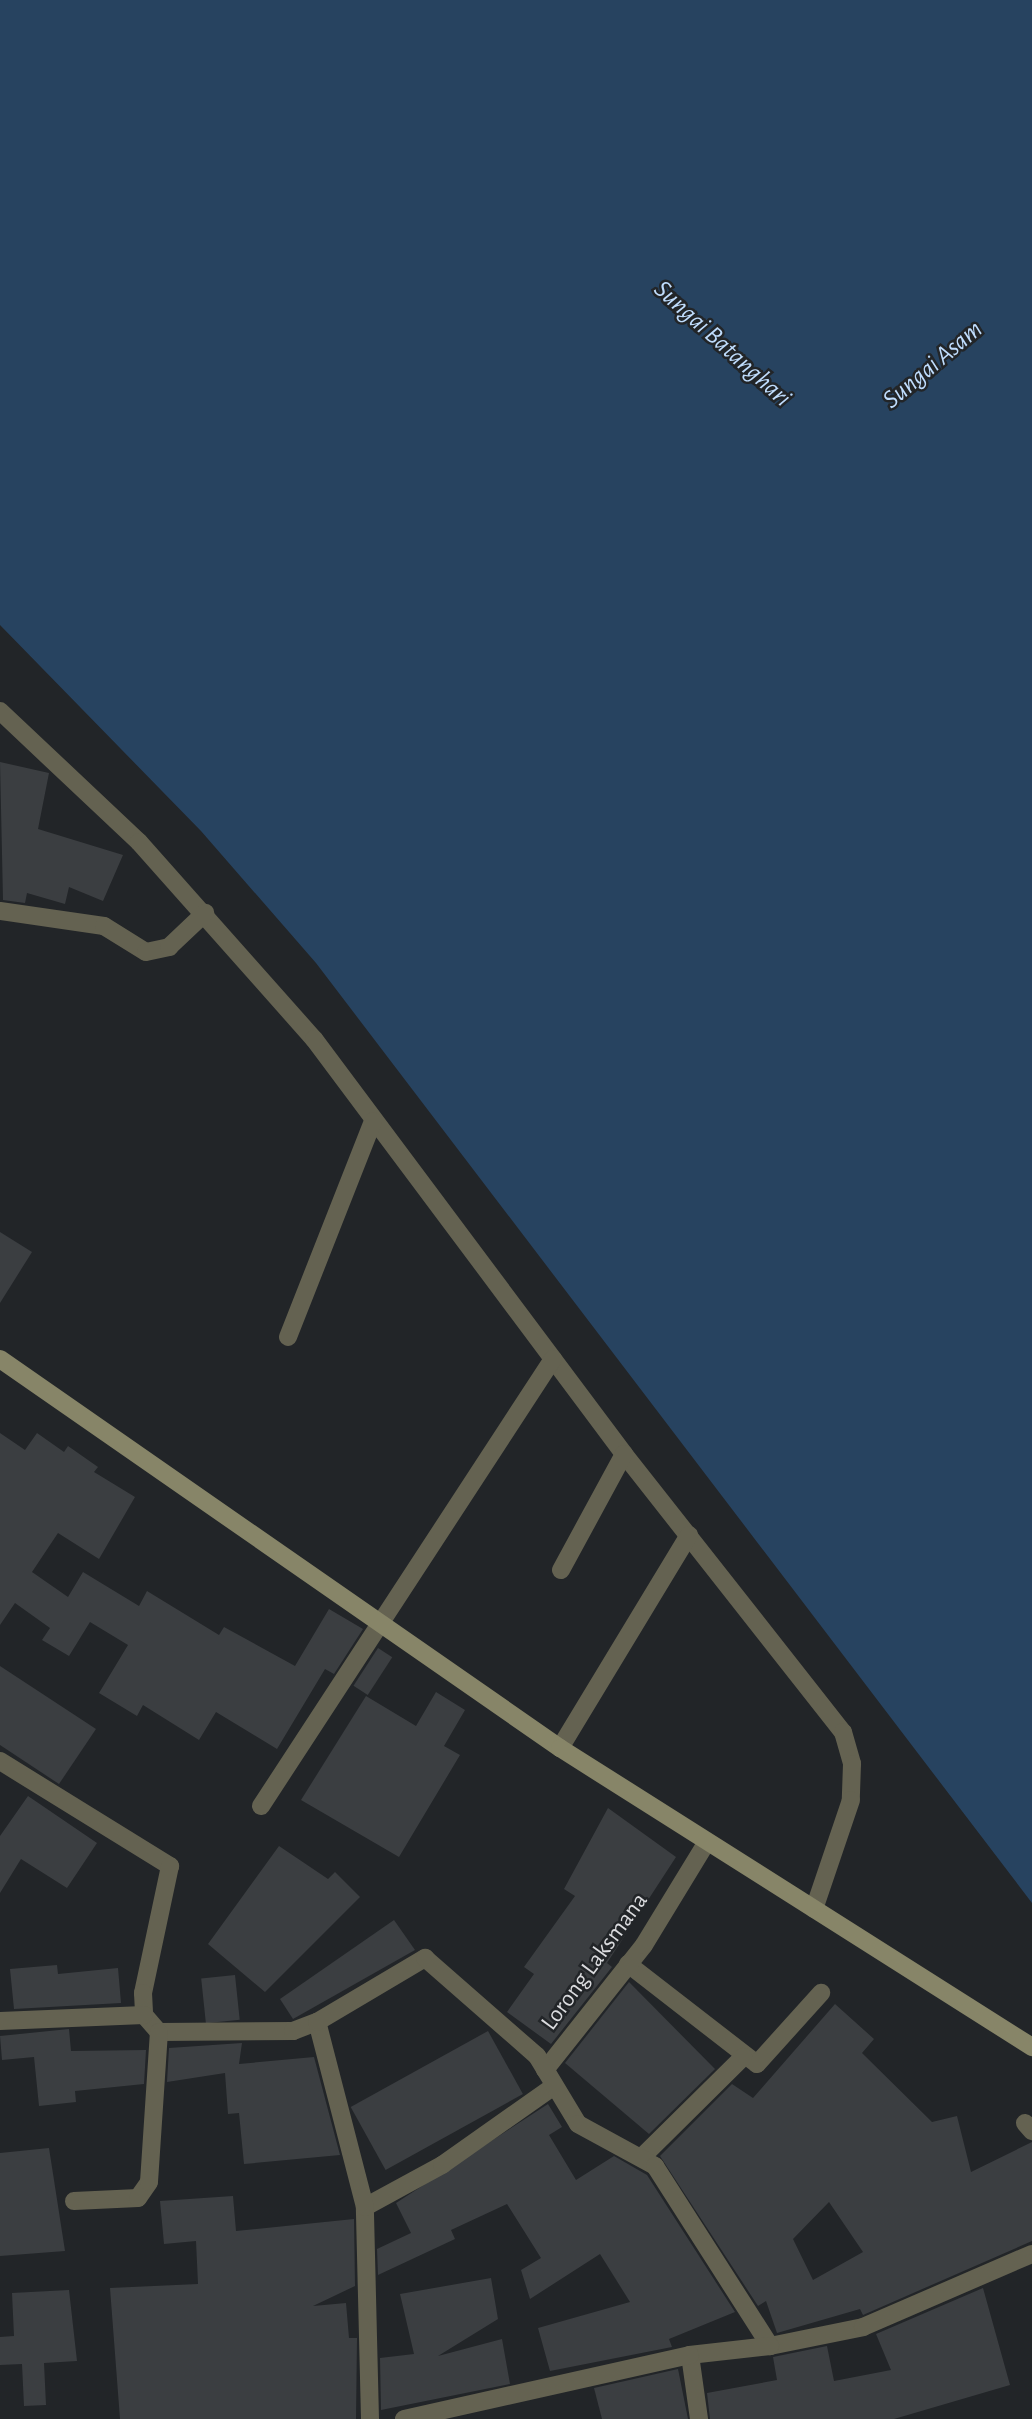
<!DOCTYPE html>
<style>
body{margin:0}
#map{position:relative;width:1032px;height:2419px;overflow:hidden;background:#222528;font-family:"Alegreya Sans",sans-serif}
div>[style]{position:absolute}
.water>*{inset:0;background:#274360}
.building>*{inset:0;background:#3b3e41;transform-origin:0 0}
.street>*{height:18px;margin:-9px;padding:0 9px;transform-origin:9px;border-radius:9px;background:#646251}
.secondary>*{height:18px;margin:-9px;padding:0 9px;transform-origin:9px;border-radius:9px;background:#878568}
span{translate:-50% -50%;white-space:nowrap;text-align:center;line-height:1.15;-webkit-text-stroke:5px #222528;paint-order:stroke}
.street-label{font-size:24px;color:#dadbde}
.water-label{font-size:26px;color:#bfdcfc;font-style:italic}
</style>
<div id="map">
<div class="water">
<div style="clip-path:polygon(0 0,1032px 0,1032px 1903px,316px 963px,201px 831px,0 625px)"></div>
</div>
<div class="building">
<div style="clip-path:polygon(0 762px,49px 773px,38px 829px,123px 855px,103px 901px,69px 887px,65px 904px,27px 893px,25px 903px,3px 900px)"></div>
<div style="clip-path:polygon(0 1232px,32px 1252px,0 1303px)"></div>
<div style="clip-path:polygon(0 1433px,25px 1450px,37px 1433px,64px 1452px,68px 1446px,98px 1467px,94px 1472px,135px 1497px,99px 1559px,58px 1533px,32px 1572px,68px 1597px,83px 1572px,139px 1606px,147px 1591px,219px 1635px,224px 1627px,295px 1666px,329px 1609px,363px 1629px,334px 1674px,325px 1669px,277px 1749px,216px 1712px,199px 1740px,143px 1705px,137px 1716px,99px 1693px,128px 1645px,90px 1622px,69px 1656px,42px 1640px,50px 1628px,15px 1603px,0 1625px)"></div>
<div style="left:378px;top:1648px;width:17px;height:45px;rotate:33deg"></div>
<div style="clip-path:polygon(0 1666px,96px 1729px,59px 1784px,0 1745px)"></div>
<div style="clip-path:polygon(436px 1692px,465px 1710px,444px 1746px,460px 1755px,399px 1857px,301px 1800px,366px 1696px,416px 1726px)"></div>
<div style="clip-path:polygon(28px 1796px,97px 1843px,67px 1888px,21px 1859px,0 1893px,0 1836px)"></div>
<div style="clip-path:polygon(608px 1808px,676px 1857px,607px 1963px,612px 1967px,551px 2044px,507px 2012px,534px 1974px,524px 1967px,575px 1896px,564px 1889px)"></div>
<div style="clip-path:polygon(279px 1846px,328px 1879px,335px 1872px,360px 1897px,265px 1992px,208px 1944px)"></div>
<div style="clip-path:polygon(394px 1920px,415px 1950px,293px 2019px,280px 1999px)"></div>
<div style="clip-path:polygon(57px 1965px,58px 1974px,118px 1968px,121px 2003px,14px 2009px,10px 1969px)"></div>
<div style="left:235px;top:1975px;width:45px;height:34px;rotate:84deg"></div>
<div style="clip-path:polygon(629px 1982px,715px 2069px,649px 2134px,565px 2063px)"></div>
<div style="clip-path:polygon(evenodd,835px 2004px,874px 2039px,862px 2053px,932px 2122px,957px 2116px,971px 2172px,1032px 2142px,1032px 2241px,863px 2315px,860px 2309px,777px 2333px,766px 2301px,758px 2306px,660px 2156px,732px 2084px,753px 2098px,835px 2004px,829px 2202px,863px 2252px,813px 2280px,793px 2239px,829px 2202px)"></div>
<div style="clip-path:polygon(69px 2029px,71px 2051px,146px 2050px,144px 2084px,75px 2091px,76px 2102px,39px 2106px,34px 2057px,2px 2060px,0 2036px)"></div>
<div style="left:488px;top:2031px;width:72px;height:157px;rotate:61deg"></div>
<div style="clip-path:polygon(242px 2043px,239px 2064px,314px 2057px,340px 2155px,244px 2164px,239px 2113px,228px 2114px,225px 2073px,167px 2082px,169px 2048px)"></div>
<div style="clip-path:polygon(548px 2104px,562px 2127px,549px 2135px,576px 2180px,614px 2156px,647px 2175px,735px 2312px,669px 2339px,672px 2347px,550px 2371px,538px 2328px,630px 2302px,600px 2254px,530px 2299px,521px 2270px,541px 2258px,507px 2204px,451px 2230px,455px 2239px,378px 2275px,377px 2249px,411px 2233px,396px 2203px)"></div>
<div style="clip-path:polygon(49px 2148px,65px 2251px,0 2256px,0 2153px)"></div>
<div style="clip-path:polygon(233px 2196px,236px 2231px,354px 2219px,355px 2286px,313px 2306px,346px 2303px,349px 2338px,357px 2338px,356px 2419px,120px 2419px,110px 2288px,198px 2284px,196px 2241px,164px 2244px,160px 2201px)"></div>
<div style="clip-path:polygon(491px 2278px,498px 2319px,438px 2356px,502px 2339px,510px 2384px,381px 2410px,380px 2358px,414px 2354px,400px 2294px)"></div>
<div style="clip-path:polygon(983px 2288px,1010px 2385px,894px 2419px,710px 2419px,707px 2393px,777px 2380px,773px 2357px,827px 2346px,834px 2381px,891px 2370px,876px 2334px)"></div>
<div style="clip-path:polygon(69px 2290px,77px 2361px,44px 2363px,46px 2405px,24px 2406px,22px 2364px,0 2365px,0 2337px,14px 2336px,12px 2293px)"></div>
<div style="clip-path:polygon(678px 2369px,688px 2419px,602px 2419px,594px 2388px)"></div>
</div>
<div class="street">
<div style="left:0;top:711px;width:191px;rotate:43.3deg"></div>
<div style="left:139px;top:842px;width:264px;rotate:48.4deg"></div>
<div style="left:314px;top:1039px;width:518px;rotate:53.24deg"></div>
<div style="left:624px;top:1454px;width:354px;rotate:51.8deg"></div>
<div style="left:843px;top:1732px;width:33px;rotate:74deg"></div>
<div style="left:852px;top:1764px;width:36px;rotate:92deg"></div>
<div style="left:851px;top:1800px;width:115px;rotate:108.7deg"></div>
<div style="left:0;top:911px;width:105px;rotate:8.2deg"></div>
<div style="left:104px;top:926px;width:49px;rotate:31.8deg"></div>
<div style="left:146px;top:952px;width:24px;rotate:-12deg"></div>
<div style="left:169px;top:947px;width:50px;rotate:-43.4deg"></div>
<div style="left:288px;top:1337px;width:232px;rotate:-68.5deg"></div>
<div style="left:561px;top:1570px;width:132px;rotate:-61.5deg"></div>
<div style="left:560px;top:1748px;width:249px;rotate:-58.8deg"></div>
<div style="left:0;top:1761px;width:200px;rotate:31.7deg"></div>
<div style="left:170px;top:1866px;width:130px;rotate:102deg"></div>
<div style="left:143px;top:1993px;width:22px;rotate:87deg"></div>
<div style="left:144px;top:2015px;width:23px;rotate:49deg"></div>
<div style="left:159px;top:2032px;width:134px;rotate:-0.4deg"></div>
<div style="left:293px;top:2031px;width:26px;rotate:-21deg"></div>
<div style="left:261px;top:1806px;width:534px;rotate:-56.85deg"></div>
<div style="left:628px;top:1964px;width:163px;rotate:37.8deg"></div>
<div style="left:757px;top:2064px;width:96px;rotate:-48deg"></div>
<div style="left:0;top:2021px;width:144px;rotate:-2.4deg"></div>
<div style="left:545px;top:2070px;width:159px;rotate:-51.6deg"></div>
<div style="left:644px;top:1945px;width:117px;rotate:-58.6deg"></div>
<div style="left:1025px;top:2123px;width:11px;rotate:49deg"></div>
<div style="left:643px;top:2156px;width:141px;rotate:-44.7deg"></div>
<div style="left:74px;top:2201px;width:64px;rotate:-2.7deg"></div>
<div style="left:138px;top:2198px;width:19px;rotate:-55deg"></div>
<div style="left:149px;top:2182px;width:150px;rotate:-86.2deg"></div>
<div style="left:365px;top:2207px;width:88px;rotate:-28.6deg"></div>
<div style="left:442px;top:2165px;width:137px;rotate:-35.2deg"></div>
<div style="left:770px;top:2346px;width:95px;rotate:-11.5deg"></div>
<div style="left:863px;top:2327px;width:184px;rotate:-23.4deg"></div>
<div style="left:370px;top:2419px;width:212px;rotate:-91.4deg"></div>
<div style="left:365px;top:2207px;width:191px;rotate:-104.5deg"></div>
<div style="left:317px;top:2022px;width:126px;rotate:-30.7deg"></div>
<div style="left:425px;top:1958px;width:149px;rotate:41.2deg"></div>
<div style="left:537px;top:2056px;width:79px;rotate:58.9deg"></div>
<div style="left:578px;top:2124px;width:88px;rotate:28.6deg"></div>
<div style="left:655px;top:2166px;width:214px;rotate:57.4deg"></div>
<div style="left:770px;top:2346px;width:81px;rotate:173.6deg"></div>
<div style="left:690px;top:2355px;width:65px;rotate:82deg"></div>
<div style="left:404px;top:2419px;width:293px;rotate:-12.6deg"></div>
</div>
<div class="secondary">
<div style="left:0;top:1359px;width:682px;rotate:34.79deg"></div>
<div style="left:560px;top:1748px;width:559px;rotate:32.35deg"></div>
</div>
<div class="street-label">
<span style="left:595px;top:1962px;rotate:-54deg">Lorong Laksmana</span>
</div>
<div class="water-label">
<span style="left:722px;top:344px;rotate:42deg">Sungai Batanghari</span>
<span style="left:933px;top:365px;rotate:-40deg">Sungai Asam</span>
</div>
</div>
